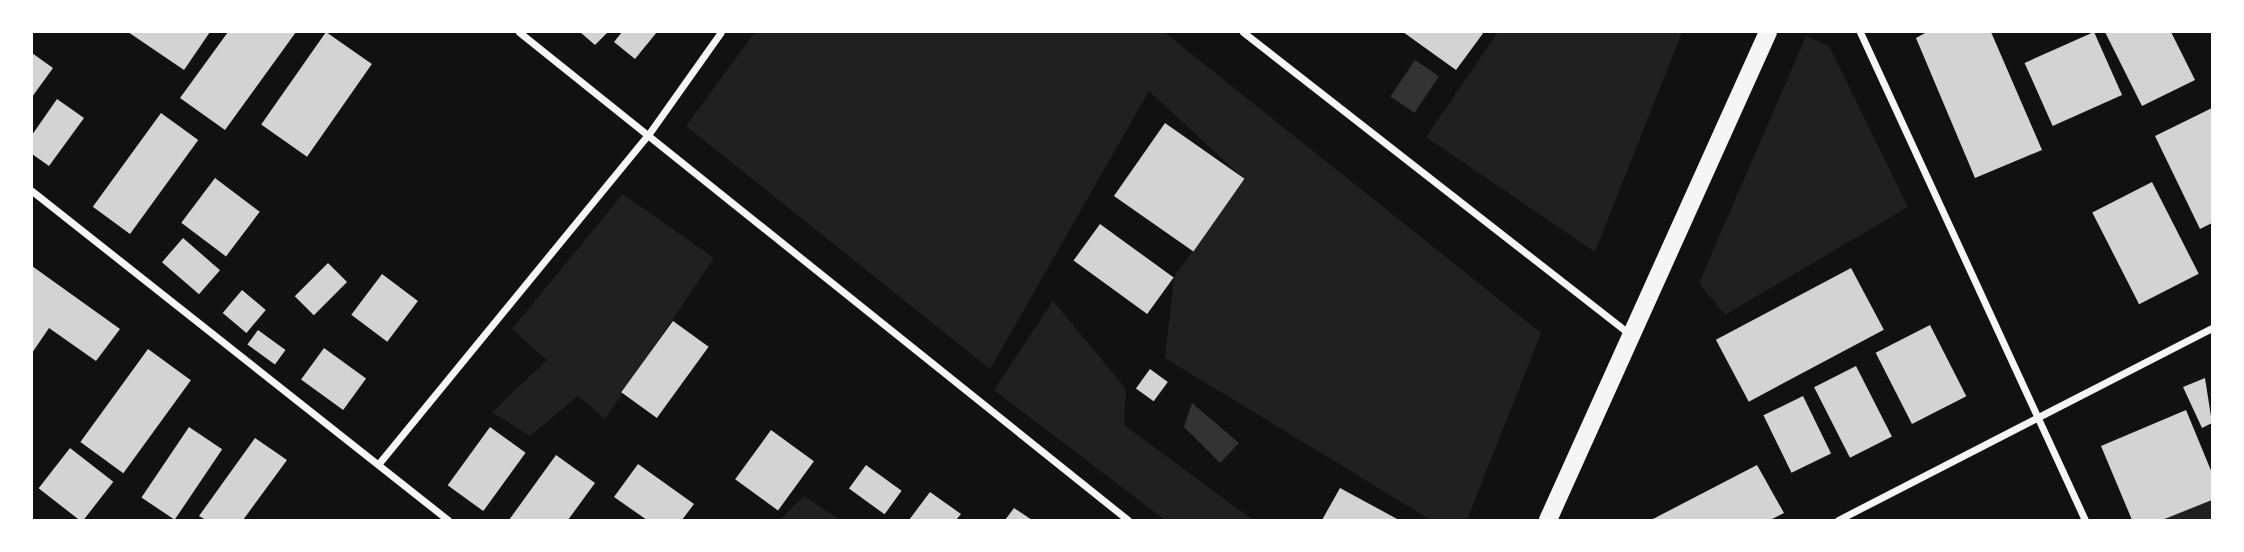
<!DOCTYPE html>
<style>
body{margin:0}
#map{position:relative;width:2244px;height:552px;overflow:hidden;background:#111;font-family:"Asap Condensed",sans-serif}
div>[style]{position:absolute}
.green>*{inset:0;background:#202020}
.water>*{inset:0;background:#333;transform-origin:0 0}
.building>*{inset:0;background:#d3d3d3;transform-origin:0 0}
.minor>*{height:7px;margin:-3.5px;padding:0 3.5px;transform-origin:3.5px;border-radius:3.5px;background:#f5f5f5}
.primary>*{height:18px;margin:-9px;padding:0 9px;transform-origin:9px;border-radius:9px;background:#f5f5f5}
span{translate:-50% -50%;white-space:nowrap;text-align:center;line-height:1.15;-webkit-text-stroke:5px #fff;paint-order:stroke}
.frame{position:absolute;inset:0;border:33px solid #fff;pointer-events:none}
</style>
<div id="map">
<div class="green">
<div style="clip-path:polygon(755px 32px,1164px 32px,1541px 333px,1467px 520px,1431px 520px,1165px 358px,1174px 277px,1244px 179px,1149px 91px,990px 369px,686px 126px)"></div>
<div style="clip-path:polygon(1498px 32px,1682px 32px,1595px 252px,1426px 137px)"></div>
<div style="clip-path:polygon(1806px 36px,1829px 46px,1908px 207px,1725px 315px,1699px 283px)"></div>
<div style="clip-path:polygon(623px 194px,714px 258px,605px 419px,578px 396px,530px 436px,492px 412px,547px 360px,512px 329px)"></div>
<div style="clip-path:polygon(1053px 301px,1126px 389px,1124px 425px,1253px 520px,1165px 520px,994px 390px)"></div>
<div style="clip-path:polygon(804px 496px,840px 520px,780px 520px)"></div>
<div style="clip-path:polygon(2212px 500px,2212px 520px,2162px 520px)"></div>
</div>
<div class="water">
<div style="left:1415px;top:60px;width:29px;height:44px;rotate:34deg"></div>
<div style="clip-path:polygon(1192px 403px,1239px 443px,1220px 463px,1184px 427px)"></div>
</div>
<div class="building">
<div style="clip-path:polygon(128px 32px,210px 32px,184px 70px)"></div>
<div style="clip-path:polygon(228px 32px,296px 32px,225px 130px,180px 98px)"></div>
<div style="left:326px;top:32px;width:56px;height:113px;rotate:35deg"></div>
<div style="clip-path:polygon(580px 32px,608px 32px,595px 45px)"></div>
<div style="clip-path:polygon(622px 32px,657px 32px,635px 59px,614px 42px)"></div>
<div style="clip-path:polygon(1403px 32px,1484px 32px,1456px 70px)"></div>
<div style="clip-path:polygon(1927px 32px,1991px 32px,2042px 150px,1975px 178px,1916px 38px)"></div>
<div style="left:2094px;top:32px;width:69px;height:76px;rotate:66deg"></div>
<div style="clip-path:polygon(2105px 32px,2171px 32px,2195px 80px,2142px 106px)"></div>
<div style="clip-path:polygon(32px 53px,53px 68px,32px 97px)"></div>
<div style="clip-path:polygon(57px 99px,84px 118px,49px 166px,32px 154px,32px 135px)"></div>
<div style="clip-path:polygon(2212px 108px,2212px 223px,2200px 229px,2155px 136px)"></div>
<div style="left:161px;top:113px;width:46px;height:116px;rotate:36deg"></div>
<div style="left:1165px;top:123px;width:97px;height:89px;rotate:35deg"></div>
<div style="left:215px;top:178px;width:56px;height:56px;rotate:37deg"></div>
<div style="left:2152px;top:182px;width:103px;height:67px;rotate:63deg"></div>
<div style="left:1100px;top:224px;width:91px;height:45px;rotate:36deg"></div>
<div style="left:183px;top:238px;width:49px;height:32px;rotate:41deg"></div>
<div style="left:328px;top:263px;width:27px;height:47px;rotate:45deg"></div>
<div style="clip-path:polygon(32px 266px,120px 329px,96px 361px,49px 328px,32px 353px)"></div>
<div style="left:1851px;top:268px;width:70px;height:153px;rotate:62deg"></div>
<div style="left:382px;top:274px;width:45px;height:51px;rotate:37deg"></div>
<div style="left:242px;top:290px;width:31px;height:30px;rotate:40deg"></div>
<div style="left:673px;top:321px;width:44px;height:88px;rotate:36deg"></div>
<div style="left:1930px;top:325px;width:80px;height:61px;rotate:63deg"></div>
<div style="left:258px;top:330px;width:34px;height:18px;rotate:36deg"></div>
<div style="left:324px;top:348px;width:52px;height:39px;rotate:36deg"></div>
<div style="left:148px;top:349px;width:53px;height:115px;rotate:36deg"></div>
<div style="left:1856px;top:366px;width:79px;height:47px;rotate:63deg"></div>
<div style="left:1150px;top:369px;width:22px;height:24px;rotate:36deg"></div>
<div style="clip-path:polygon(2205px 378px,2212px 423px,2202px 428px,2183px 387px)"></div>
<div style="left:1803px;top:396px;width:64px;height:44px;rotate:64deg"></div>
<div style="clip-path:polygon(2186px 410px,2212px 473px,2212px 500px,2162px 520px,2132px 520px,2101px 446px)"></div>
<div style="left:189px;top:427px;width:40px;height:85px;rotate:34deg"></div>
<div style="left:490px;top:427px;width:44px;height:72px;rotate:36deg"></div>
<div style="left:771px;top:430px;width:53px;height:61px;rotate:36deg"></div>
<div style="clip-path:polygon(255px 438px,287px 460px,243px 520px,206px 520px,199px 516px)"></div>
<div style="left:70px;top:448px;width:55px;height:51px;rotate:38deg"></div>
<div style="clip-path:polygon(556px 455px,595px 483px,568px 520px,509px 520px)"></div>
<div style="clip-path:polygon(638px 464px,694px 504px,682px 520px,647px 520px,614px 497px)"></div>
<div style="left:866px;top:465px;width:44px;height:29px;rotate:36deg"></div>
<div style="clip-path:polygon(1757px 465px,1784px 513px,1770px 520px,1651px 520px)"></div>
<div style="clip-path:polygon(1340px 488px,1399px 520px,1322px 520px)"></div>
<div style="clip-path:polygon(930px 492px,961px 514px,956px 520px,909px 520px)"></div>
<div style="clip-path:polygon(1014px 508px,1032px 520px,1005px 520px)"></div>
</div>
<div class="minor">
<div style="left:519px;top:32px;width:780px;rotate:38.71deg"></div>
<div style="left:1243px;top:32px;width:491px;rotate:38deg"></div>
<div style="left:1860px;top:32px;width:537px;rotate:65.25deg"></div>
<div style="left:32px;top:191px;width:530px;rotate:38.34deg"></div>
<div style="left:380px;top:462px;width:423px;rotate:-50.7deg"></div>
<div style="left:648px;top:135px;width:126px;rotate:-54.7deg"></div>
<div style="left:1838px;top:520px;width:420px;rotate:-27.2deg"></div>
</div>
<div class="primary">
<div style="left:1548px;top:520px;width:535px;rotate:-65.73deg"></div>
</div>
<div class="frame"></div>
</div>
